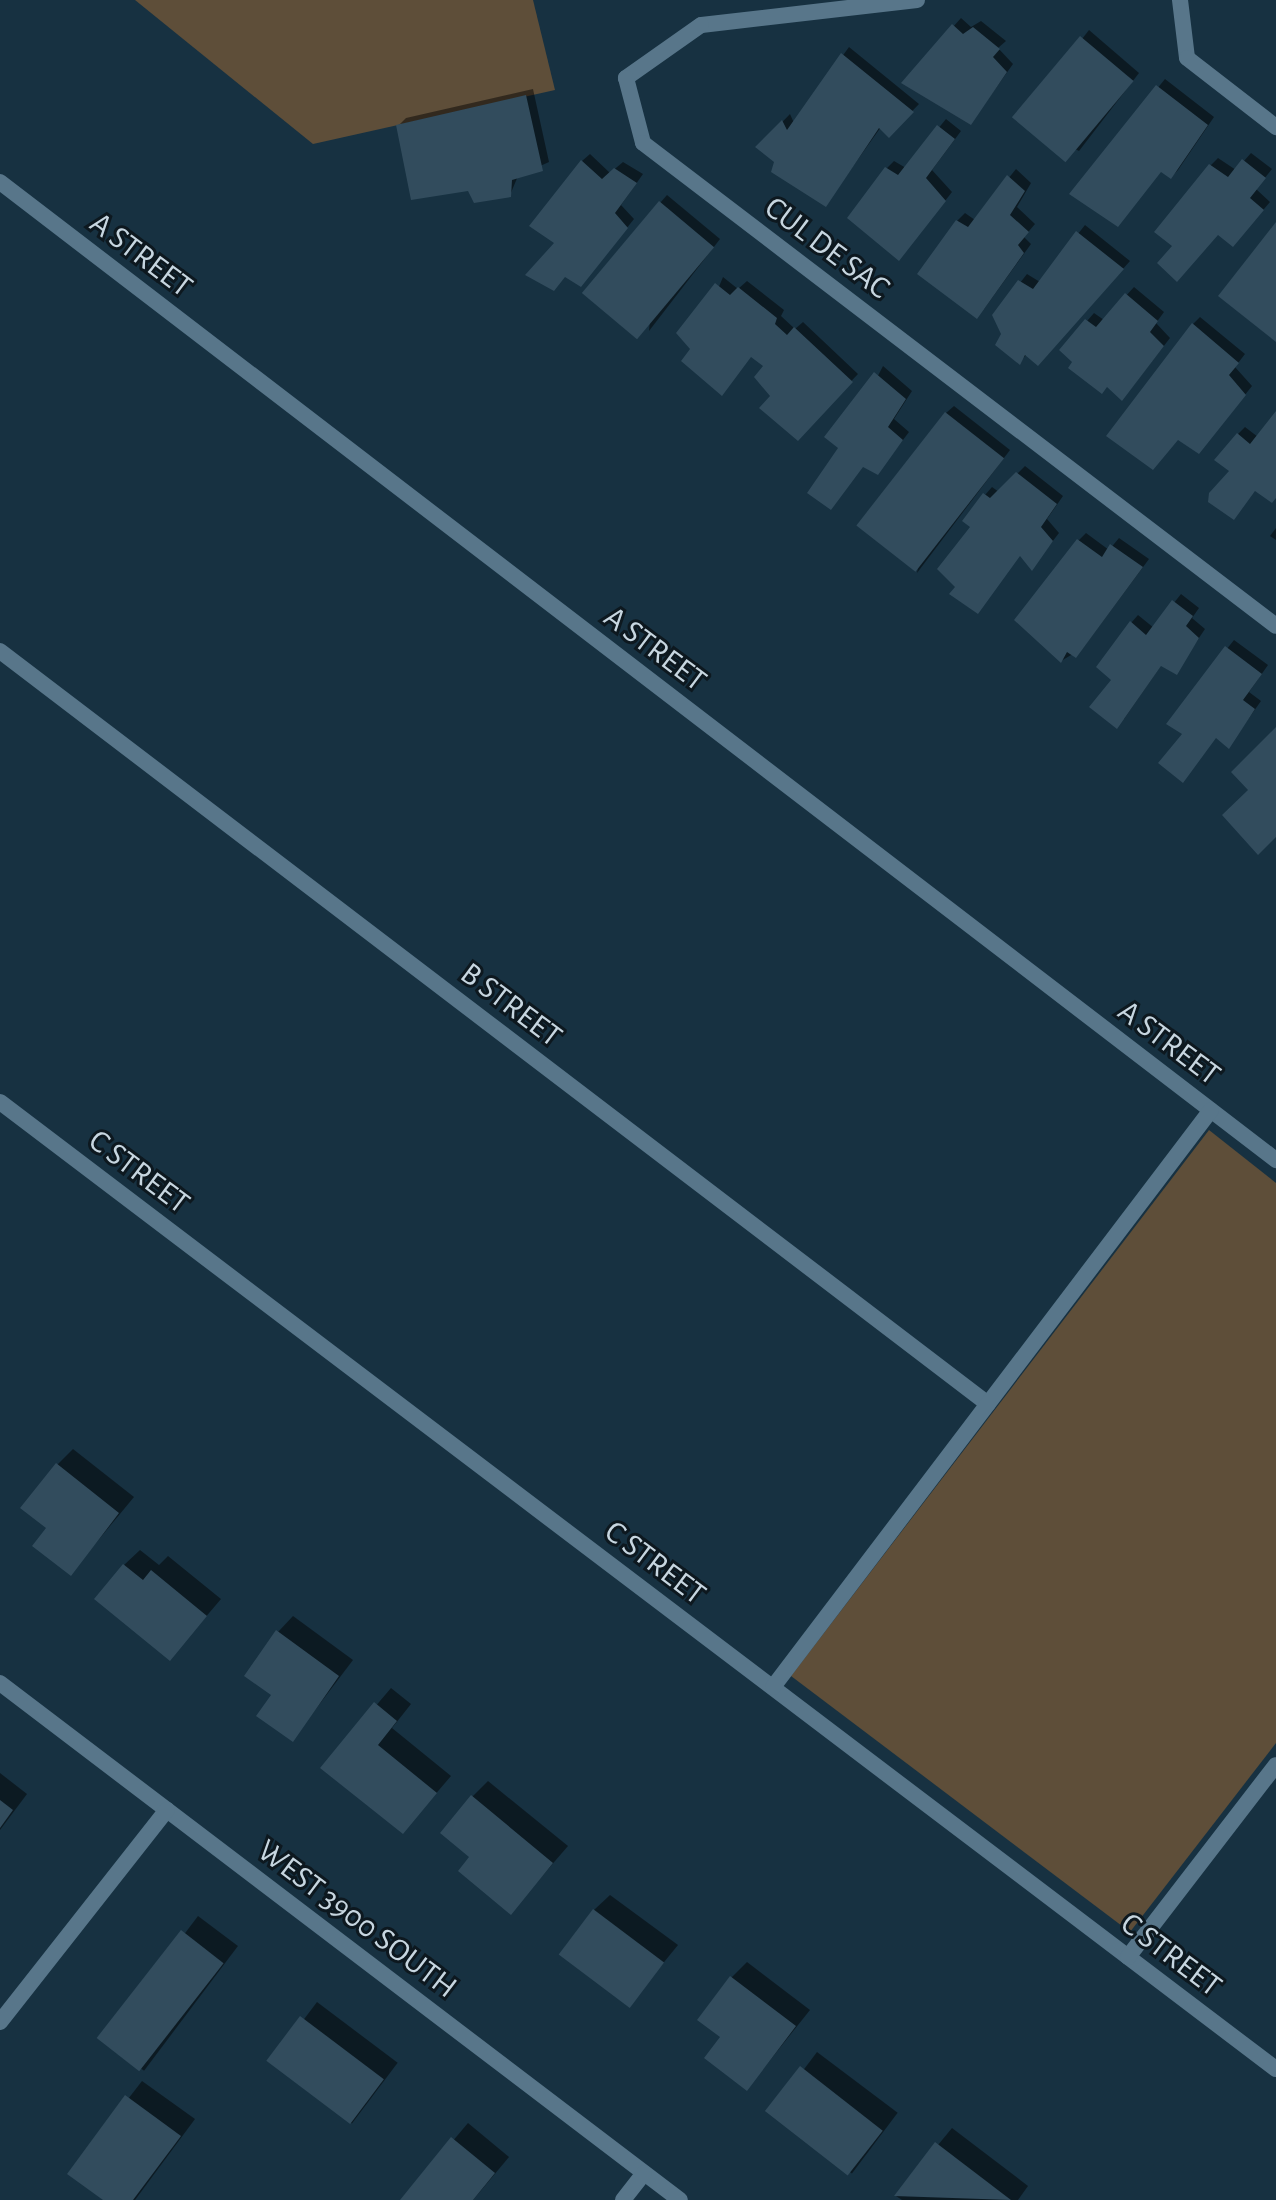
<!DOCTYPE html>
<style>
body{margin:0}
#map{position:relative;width:1276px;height:2200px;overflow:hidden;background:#173141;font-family:"Alegreya Sans",sans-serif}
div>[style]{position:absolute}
.green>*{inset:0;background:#5e4e39}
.shadow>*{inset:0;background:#0007;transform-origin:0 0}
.building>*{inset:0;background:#324c5d;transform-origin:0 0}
.street>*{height:16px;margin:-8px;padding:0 8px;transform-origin:8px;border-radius:8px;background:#58768a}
span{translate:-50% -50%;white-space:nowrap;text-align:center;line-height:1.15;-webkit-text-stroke:6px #0d181f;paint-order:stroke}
.street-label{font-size:32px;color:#c7d6e0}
</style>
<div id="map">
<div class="green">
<div style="clip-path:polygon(135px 0,533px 0,555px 90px,313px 144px)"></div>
<div style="clip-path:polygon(1209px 1130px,1276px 1183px,1276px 1743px,1130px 1932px,791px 1676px)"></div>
</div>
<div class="shadow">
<div style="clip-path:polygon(961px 18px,971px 27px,981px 21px,1006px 41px,998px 48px,1013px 64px,971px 123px,904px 82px)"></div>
<div style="clip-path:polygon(1089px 30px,1139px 73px,1079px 151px,1019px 120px)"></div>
<div style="clip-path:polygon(849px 47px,919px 104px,889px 135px,881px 127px,826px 204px,758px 147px,790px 114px,794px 123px)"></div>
<div style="clip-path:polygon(1165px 79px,1214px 117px,1178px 170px,1171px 177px,1162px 170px,1072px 193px)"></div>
<div style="clip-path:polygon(533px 89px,549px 162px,518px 176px,510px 195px,469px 189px,398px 126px,406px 118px)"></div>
<div style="clip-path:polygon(946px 119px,961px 131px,932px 170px,952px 192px,906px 251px,887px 168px,894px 161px,906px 168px)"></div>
<div style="clip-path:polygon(1251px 153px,1272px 169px,1256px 189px,1270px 202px,1240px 237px,1218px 233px,1175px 246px,1211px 165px,1218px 158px,1236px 170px)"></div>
<div style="clip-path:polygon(590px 154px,610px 173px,623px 162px,643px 174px,621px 205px,634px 219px,588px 277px,557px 243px,582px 161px)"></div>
<div style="clip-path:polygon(1016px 169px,1031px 183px,1017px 207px,1035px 224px,1024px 237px,1031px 244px,984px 309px,920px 274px,957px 221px,965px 213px,975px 220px)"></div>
<div style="clip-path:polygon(667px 195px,720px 239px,649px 331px,660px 203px)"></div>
<div style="clip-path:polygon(1085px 225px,1130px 261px,1045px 356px,1027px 354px,1020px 362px,994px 316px,1027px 274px,1040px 282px)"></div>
<div style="clip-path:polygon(723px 277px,738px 289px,747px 281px,784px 310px,781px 316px,795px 329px,803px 322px,858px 374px,797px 438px,772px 396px,766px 365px,752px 355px,693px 349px)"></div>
<div style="clip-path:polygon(1134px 287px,1164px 312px,1156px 323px,1170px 338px,1129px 391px,1062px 350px,1094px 313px,1104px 320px)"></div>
<div style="clip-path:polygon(1200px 317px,1245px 354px,1235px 367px,1252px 386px,1206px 444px,1193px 324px)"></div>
<div style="clip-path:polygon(883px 366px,912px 391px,894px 419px,909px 432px,878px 473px,841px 448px)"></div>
<div style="clip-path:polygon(954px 406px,1010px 450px,917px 573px,946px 413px)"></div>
<div style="clip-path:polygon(1276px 414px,1276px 496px,1256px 489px,1234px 518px,1232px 471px,1238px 434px,1245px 427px,1258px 437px)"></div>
<div style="clip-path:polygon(1025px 466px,1063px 496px,1047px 519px,1059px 533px,1032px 568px,1021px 554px,958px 587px,985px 495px,992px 487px,999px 492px)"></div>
<div style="clip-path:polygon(1276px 528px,1276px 540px,1270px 536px)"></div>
<div style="clip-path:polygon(1086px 533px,1109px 550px,1119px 538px,1149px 559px,1083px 648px,1061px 661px,1079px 540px)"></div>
<div style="clip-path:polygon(1181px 594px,1199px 608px,1192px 618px,1205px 629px,1176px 672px,1162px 664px,1124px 719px,1114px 680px,1131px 623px,1138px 615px,1154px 628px)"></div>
<div style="clip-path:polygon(1234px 640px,1268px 665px,1249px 692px,1261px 701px,1229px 746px,1217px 736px,1168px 723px)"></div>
<div style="clip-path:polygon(73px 1449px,134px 1497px,71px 1573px,49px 1527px,57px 1465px)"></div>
<div style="clip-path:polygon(140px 1550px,159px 1565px,168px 1556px,221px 1599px,170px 1659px,124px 1565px)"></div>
<div style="clip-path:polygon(293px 1616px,353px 1660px,293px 1739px,274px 1695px,278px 1632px)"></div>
<div style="clip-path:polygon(391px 1688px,411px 1704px,392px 1728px,451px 1776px,403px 1832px,323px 1768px)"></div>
<div style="clip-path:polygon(0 1773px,27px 1794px,0 1830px)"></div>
<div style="clip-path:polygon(488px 1781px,568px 1846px,511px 1912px,472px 1857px,472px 1797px)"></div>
<div style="clip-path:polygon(610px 1895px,678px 1945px,629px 2005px,594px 1910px)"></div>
<div style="left:198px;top:1916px;width:50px;height:156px;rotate:37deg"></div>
<div style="clip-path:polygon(747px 1962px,810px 2010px,747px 2089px,723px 2037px,732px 1977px)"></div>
<div style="left:317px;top:2002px;width:101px;height:76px;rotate:37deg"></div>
<div style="left:817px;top:2052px;width:101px;height:76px;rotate:37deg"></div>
<div style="clip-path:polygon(142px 2081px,195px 2119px,135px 2200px,107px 2200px,70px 2174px)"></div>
<div style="clip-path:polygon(468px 2123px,509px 2157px,473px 2200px,403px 2200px)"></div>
<div style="clip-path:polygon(952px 2128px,1028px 2186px,1018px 2200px,902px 2200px,896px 2196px)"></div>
</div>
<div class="building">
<div style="clip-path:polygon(952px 24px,963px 34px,973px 27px,1000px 49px,993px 57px,1007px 72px,971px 125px,901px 83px)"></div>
<div style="left:1080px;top:36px;width:70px;height:106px;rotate:40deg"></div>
<div style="clip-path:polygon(841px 53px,914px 112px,889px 138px,879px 128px,826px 207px,771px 172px,774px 162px,755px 147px,782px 120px,787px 130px)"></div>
<div style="clip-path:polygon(1156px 85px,1208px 125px,1171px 179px,1161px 172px,1118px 227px,1069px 194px)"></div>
<div style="clip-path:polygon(526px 95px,543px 171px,512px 180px,511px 197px,474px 203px,468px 191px,411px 200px,396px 125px)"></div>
<div style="clip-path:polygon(937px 125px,955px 139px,926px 178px,946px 201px,899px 261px,847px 218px,885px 167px,898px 175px)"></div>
<div style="clip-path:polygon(1242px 159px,1266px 178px,1250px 198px,1264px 210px,1233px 247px,1218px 235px,1177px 282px,1157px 263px,1172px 246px,1154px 232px,1209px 164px,1228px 177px)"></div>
<div style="clip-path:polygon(581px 160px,602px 179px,614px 168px,637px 183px,615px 213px,628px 228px,581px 287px,565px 277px,554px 291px,525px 275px,554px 243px,529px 226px)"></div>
<div style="clip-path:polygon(1007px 175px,1025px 191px,1010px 215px,1029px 232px,1018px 245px,1024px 253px,977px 319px,917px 274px,956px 220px,968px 227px)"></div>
<div style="left:659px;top:201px;width:72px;height:120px;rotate:40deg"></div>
<div style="clip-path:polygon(1276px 222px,1276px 342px,1218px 296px)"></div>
<div style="clip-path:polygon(1076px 231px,1124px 269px,1038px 366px,1025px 355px,1020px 365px,995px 345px,1001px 334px,992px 315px,1018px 280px,1033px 289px)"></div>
<div style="clip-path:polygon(715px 283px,730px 295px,738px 287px,777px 318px,775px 324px,787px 335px,794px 327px,853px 382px,798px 441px,759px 408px,770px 396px,754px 377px,763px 366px,751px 357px,722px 396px,681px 361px,690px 349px,676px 333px)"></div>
<div style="clip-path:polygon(1125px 293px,1158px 321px,1150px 332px,1164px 346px,1122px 401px,1107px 387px,1102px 394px,1068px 368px,1072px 362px,1059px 350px,1085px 319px,1096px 327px)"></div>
<div style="clip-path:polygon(1192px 323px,1239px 363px,1229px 375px,1246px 395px,1199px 454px,1178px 440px,1153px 470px,1106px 436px)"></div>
<div style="clip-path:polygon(874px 372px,906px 399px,888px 427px,903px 440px,878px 475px,863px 467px,831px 510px,807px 493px,838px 448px,824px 437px)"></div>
<div style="clip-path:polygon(1276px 411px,1276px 498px,1272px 503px,1255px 491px,1234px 520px,1208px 502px,1209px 493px,1229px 471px,1214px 460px,1237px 433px,1250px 444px)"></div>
<div style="left:945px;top:412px;width:75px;height:144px;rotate:38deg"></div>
<div style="clip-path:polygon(1016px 472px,1057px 504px,1041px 527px,1053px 541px,1032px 571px,1020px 556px,978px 614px,949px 594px,955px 587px,937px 569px,970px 527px,962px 521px,983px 493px,990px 498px)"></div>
<div style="clip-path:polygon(1077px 539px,1102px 557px,1110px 544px,1143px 567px,1076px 658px,1067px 652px,1061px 663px,1014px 620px)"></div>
<div style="clip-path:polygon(1172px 600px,1193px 616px,1186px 626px,1199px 638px,1177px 675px,1161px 666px,1117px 729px,1089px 707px,1111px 680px,1096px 667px,1130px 621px,1146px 635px)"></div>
<div style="clip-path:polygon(1225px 646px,1262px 674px,1243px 700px,1255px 709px,1229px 749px,1216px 738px,1183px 783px,1158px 763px,1182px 734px,1166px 724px)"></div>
<div style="clip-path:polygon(1276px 727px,1276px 837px,1258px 855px,1222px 815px,1248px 790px,1231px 772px)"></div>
<div style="clip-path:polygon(56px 1463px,119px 1513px,71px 1576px,32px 1546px,46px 1528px,20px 1508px)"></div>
<div style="clip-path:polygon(123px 1564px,143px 1580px,151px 1570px,207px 1616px,170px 1661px,94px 1599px)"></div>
<div style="clip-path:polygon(276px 1630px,339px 1676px,293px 1742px,256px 1716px,271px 1695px,244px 1676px)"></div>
<div style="clip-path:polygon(374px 1702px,397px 1721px,378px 1745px,437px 1793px,403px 1834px,320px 1768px)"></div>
<div style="clip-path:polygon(471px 1795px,553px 1863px,511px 1915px,458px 1871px,469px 1857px,440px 1833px)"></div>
<div style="clip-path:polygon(0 1800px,13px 1810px,0 1828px)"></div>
<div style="left:593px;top:1909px;width:89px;height:57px;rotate:37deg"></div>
<div style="left:181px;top:1930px;width:54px;height:137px;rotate:38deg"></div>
<div style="clip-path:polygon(730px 1976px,796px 2026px,747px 2091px,704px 2058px,720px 2037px,697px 2020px)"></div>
<div style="left:300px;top:2016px;width:105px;height:56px;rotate:37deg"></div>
<div style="left:800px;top:2066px;width:105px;height:57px;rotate:38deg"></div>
<div style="clip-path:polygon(125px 2095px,181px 2136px,133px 2200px,103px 2200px,67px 2174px)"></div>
<div style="clip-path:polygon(451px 2137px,495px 2173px,473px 2200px,400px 2200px)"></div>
<div style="clip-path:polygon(935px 2142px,1011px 2200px,894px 2196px)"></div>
</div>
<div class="street">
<div style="left:917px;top:0;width:217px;rotate:173.4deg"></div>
<div style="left:701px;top:25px;width:92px;rotate:144.8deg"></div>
<div style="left:626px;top:78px;width:67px;rotate:75.3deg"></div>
<div style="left:643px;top:143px;width:796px;rotate:37.34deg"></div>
<div style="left:1180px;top:0;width:58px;rotate:83.1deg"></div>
<div style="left:1187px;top:58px;width:113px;rotate:37.8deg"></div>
<div style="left:0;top:182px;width:1608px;rotate:37.47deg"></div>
<div style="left:0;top:651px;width:1242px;rotate:37.31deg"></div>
<div style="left:0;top:1102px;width:1601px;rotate:37.16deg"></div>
<div style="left:0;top:1683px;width:854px;rotate:37.25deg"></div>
<div style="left:773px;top:1687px;width:724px;rotate:-52.8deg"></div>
<div style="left:1128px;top:1957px;width:242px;rotate:-52.4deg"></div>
<div style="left:0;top:2022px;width:270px;rotate:-51.8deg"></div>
<div style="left:623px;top:2200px;width:34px;rotate:-52deg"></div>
</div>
<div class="street-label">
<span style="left:827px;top:248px;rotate:37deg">CUL DE SAC</span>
<span style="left:141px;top:255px;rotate:37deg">A STREET</span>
<span style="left:655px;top:649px;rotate:37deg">A STREET</span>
<span style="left:511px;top:1005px;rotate:37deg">B STREET</span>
<span style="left:1169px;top:1043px;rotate:37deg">A STREET</span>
<span style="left:139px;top:1172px;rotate:37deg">C STREET</span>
<span style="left:655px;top:1563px;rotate:37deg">C STREET</span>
<span style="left:357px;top:1919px;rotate:37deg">WEST 3900 SOUTH</span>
<span style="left:1171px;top:1955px;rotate:37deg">C STREET</span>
</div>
</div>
